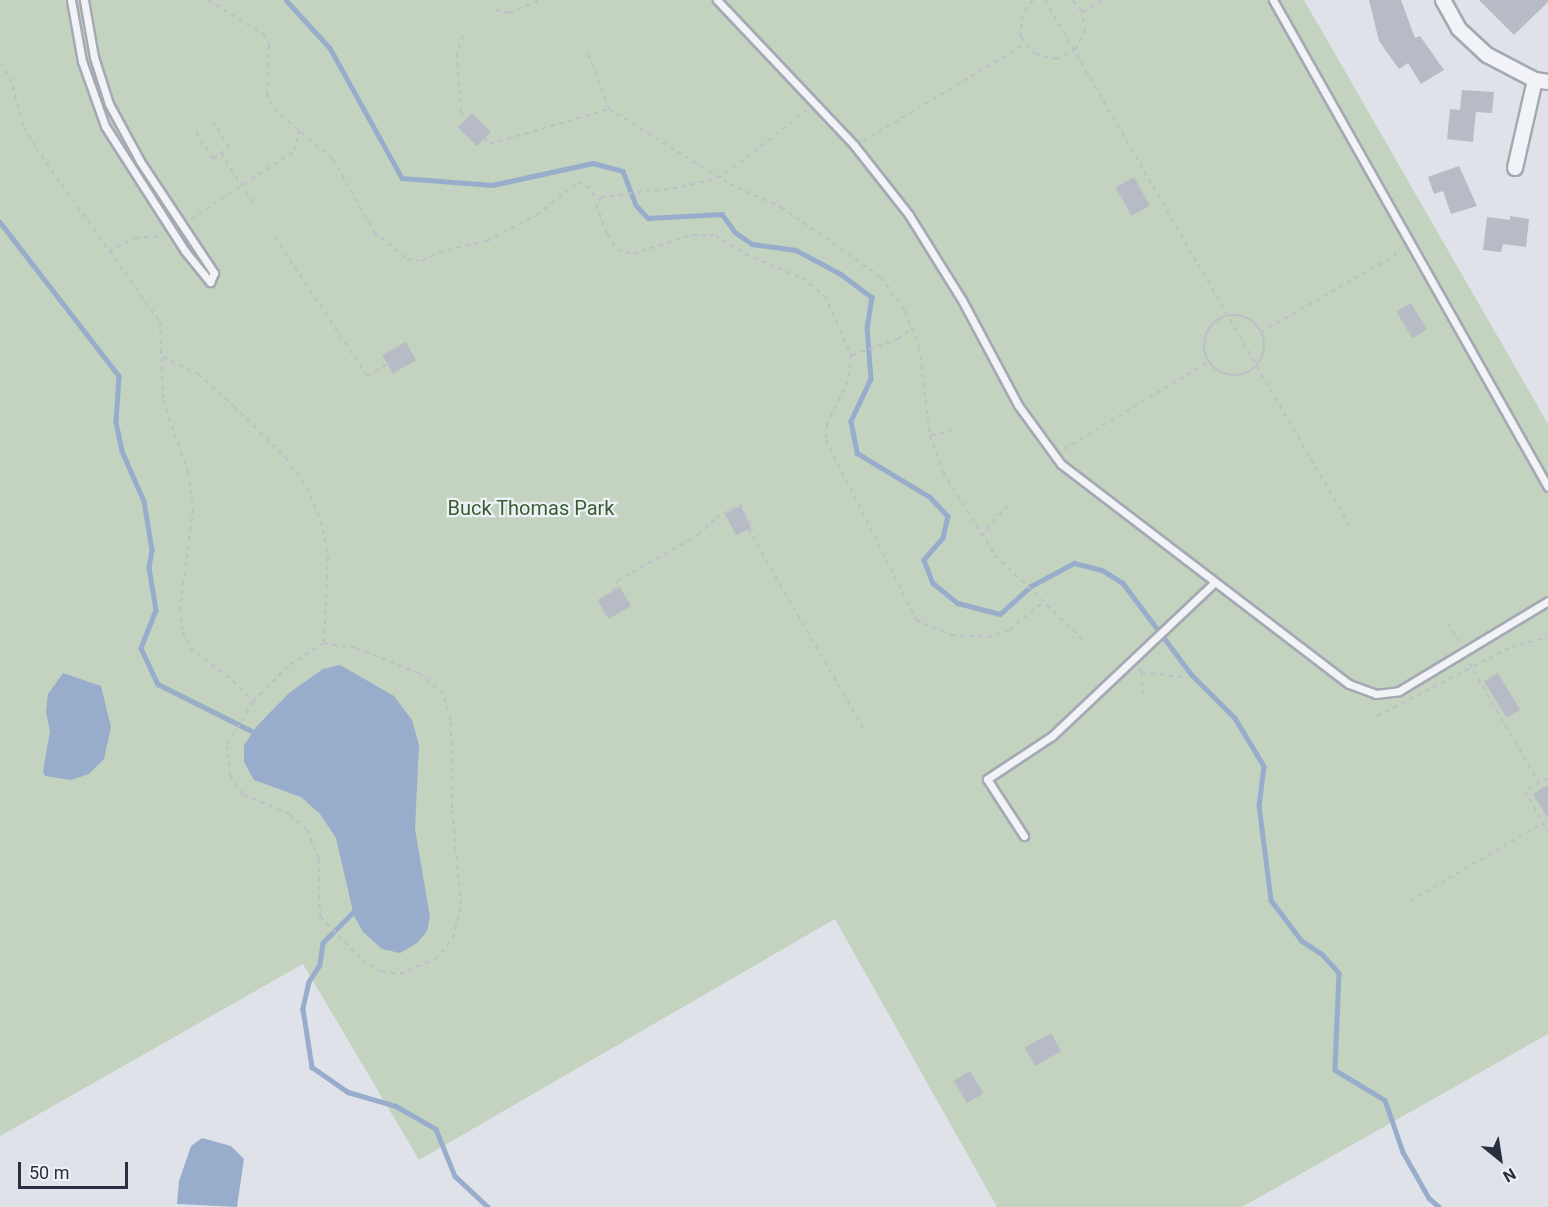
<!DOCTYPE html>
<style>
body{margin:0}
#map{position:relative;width:1548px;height:1207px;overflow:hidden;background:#dfe2e9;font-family:Roboto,sans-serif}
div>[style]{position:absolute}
.green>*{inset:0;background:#c3d3bf}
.water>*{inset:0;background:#98adcb}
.stream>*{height:4.5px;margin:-2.25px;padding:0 2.25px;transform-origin:2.25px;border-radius:2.25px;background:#98adcb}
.building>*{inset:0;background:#b6bbc6;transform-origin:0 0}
.path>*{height:2px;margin-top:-1px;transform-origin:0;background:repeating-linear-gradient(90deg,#bcc0c8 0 4.5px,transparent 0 9px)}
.path>.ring{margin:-1px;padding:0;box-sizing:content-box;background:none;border:2px solid #bcc0c8;border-radius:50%}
.roads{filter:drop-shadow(2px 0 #a4a9b3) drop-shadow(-2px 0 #a4a9b3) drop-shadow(0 2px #a4a9b3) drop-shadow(0 -2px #a4a9b3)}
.lane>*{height:7px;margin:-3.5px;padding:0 3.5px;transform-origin:3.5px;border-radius:3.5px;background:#f1f3f7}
.street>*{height:14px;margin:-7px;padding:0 7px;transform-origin:7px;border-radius:7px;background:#f1f3f7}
span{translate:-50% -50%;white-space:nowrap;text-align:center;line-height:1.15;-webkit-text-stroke:4.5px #eef1f6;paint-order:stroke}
.park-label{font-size:20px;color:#395d33}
.north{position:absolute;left:1470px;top:1129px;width:60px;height:60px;-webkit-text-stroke:4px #eef1f6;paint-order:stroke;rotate:150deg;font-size:16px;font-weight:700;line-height:24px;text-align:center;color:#272f41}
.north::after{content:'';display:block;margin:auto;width:21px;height:27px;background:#272f41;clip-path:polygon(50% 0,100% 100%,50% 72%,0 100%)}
.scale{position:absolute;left:18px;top:1162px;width:110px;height:27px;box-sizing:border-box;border:3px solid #272f41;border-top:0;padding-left:8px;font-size:18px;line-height:21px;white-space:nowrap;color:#272f41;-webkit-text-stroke:4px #eef1f6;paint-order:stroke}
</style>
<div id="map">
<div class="green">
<div style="clip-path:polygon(0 0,1304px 0,1548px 424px,1548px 1034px,1242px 1207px,997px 1207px,835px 919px,419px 1160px,303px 964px,0 1136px)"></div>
</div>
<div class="water">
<div style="clip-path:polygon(340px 665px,394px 696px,412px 720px,419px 745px,415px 829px,430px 917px,427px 931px,417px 943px,400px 953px,382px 949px,363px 932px,354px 916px,336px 838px,320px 814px,301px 797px,254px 780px,244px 762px,244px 745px,257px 726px,289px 693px,323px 669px)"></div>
<div style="clip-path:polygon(63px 673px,101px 686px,111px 727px,104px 759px,89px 774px,71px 780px,45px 776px,43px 771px,50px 731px,46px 712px,48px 694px)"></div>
<div style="clip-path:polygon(202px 1138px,231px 1146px,244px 1159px,237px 1207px,177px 1204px,179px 1181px,191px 1146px)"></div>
</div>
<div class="stream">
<div style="left:286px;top:0;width:65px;rotate:47.5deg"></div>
<div style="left:330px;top:48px;width:149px;rotate:61deg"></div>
<div style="left:402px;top:178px;width:90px;rotate:4.4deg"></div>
<div style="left:492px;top:185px;width:103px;rotate:-12.3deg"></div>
<div style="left:593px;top:163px;width:31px;rotate:15deg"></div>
<div style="left:623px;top:171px;width:36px;rotate:69deg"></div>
<div style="left:636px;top:205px;width:18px;rotate:47deg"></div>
<div style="left:648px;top:218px;width:74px;rotate:-3.1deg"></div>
<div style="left:722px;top:214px;width:22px;rotate:54deg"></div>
<div style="left:735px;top:232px;width:21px;rotate:35deg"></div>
<div style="left:752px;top:244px;width:44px;rotate:7.8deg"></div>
<div style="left:796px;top:250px;width:51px;rotate:28.1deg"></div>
<div style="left:841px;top:274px;width:39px;rotate:37deg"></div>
<div style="left:872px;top:297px;width:30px;rotate:99deg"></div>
<div style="left:867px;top:327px;width:52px;rotate:85.6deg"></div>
<div style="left:871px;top:379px;width:47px;rotate:115.5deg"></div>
<div style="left:851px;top:421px;width:33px;rotate:79deg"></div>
<div style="left:857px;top:453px;width:85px;rotate:31.1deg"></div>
<div style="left:930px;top:497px;width:26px;rotate:47deg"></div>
<div style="left:948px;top:516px;width:23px;rotate:103deg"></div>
<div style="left:943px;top:538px;width:29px;rotate:131deg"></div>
<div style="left:924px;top:560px;width:25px;rotate:69deg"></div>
<div style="left:933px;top:583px;width:32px;rotate:39deg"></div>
<div style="left:958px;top:603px;width:43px;rotate:14.7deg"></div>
<div style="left:1000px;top:614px;width:42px;rotate:-42.1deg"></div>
<div style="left:1031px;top:586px;width:49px;rotate:-28.1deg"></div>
<div style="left:1074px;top:563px;width:29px;rotate:14deg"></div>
<div style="left:1102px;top:570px;width:25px;rotate:32deg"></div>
<div style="left:1123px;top:583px;width:114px;rotate:53.2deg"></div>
<div style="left:1191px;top:674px;width:62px;rotate:45deg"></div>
<div style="left:1235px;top:718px;width:56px;rotate:58.9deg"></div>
<div style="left:1264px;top:766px;width:39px;rotate:97deg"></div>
<div style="left:1259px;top:805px;width:96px;rotate:82.8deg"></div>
<div style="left:1271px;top:900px;width:51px;rotate:52.9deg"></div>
<div style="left:1302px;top:941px;width:24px;rotate:33deg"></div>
<div style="left:1322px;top:954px;width:25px;rotate:48deg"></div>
<div style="left:1339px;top:973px;width:97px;rotate:92.4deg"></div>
<div style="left:1335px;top:1070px;width:58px;rotate:31deg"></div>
<div style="left:1385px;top:1100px;width:55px;rotate:70.9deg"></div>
<div style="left:1403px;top:1152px;width:53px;rotate:60.5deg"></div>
<div style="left:1429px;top:1198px;width:13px;rotate:42deg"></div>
<div style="left:0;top:222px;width:195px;rotate:52.3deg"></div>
<div style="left:119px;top:376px;width:46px;rotate:93.7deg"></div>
<div style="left:116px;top:422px;width:30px;rotate:78deg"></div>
<div style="left:122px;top:451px;width:55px;rotate:66.3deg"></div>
<div style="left:144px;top:501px;width:50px;rotate:80.7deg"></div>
<div style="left:152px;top:550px;width:17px;rotate:100deg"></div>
<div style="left:149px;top:567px;width:44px;rotate:80.8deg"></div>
<div style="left:156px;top:610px;width:41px;rotate:111.5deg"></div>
<div style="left:141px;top:648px;width:40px;rotate:65deg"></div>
<div style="left:158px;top:684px;width:110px;rotate:26.6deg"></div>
<div style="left:357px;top:909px;width:48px;rotate:135deg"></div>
<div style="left:323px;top:943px;width:22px;rotate:98deg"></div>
<div style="left:320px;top:965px;width:20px;rotate:123deg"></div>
<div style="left:309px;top:982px;width:28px;rotate:103deg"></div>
<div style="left:303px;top:1009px;width:59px;rotate:81.2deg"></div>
<div style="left:312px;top:1067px;width:44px;rotate:34.8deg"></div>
<div style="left:348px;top:1092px;width:50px;rotate:16.3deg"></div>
<div style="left:396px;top:1106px;width:46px;rotate:29.9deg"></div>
<div style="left:436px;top:1129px;width:51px;rotate:68deg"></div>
<div style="left:455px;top:1176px;width:45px;rotate:43.2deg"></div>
</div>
<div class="building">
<div style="clip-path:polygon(1369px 0,1401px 0,1415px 38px,1420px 36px,1444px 70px,1421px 84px,1408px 63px,1399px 69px,1379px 41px)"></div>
<div style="clip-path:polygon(1479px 0,1548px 0,1548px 2px,1514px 35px)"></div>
<div style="clip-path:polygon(1462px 90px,1494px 92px,1492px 113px,1476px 112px,1473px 142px,1447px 139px,1450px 109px,1460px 110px)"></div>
<div style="left:472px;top:113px;width:27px;height:20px;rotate:45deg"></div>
<div style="clip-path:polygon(1459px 166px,1477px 206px,1451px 214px,1443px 191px,1434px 194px,1428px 177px)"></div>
<div style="left:1134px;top:177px;width:33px;height:21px;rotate:61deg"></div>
<div style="clip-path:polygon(1510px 216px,1529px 219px,1526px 247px,1503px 244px,1501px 252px,1483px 250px,1487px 217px,1510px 220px)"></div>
<div style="left:1411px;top:303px;width:31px;height:17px;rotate:59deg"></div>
<div style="left:406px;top:342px;width:21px;height:27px;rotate:61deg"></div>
<div style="left:740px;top:506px;width:24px;height:17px;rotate:62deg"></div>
<div style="left:620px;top:587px;width:22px;height:26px;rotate:60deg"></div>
<div style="left:1498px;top:673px;width:43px;height:16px;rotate:59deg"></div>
<div style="clip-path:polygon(1548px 785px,1548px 818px,1533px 794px)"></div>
<div style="left:1051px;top:1033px;width:21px;height:30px;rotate:61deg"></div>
<div style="left:970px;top:1071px;width:26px;height:19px;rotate:59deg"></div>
</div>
<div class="path">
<div style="left:208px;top:0;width:65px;rotate:31.7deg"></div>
<div style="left:263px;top:34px;width:13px;rotate:61deg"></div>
<div style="left:269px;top:45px;width:48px;rotate:92.4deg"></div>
<div style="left:267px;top:93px;width:17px;rotate:66deg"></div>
<div style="left:274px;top:109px;width:77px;rotate:40.3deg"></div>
<div style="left:333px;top:159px;width:84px;rotate:60.7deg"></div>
<div style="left:374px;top:232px;width:43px;rotate:39.3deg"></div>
<div style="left:407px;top:259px;width:15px;rotate:8deg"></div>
<div style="left:422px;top:261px;width:19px;rotate:-28deg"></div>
<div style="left:439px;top:252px;width:49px;rotate:-12.9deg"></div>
<div style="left:487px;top:241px;width:56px;rotate:-27.5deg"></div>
<div style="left:537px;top:215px;width:53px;rotate:-38.8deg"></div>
<div style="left:578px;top:182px;width:9px;rotate:21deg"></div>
<div style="left:586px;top:185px;width:19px;rotate:51deg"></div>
<div style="left:1033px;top:0;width:19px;rotate:126deg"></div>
<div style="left:1022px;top:15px;width:22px;rotate:93deg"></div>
<div style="left:1021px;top:37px;width:22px;rotate:51deg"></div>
<div style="left:1035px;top:54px;width:22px;rotate:13deg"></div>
<div style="left:1056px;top:59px;width:21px;rotate:-25deg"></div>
<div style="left:1075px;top:50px;width:21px;rotate:-62deg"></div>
<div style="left:1085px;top:31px;width:20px;rotate:-99deg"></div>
<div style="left:1082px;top:11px;width:15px;rotate:-132deg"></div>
<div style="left:1045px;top:0;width:612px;rotate:59.92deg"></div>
<div style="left:495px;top:10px;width:14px;rotate:12deg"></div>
<div style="left:509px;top:13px;width:34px;rotate:-23deg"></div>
<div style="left:1083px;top:12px;width:24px;rotate:-30deg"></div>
<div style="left:463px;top:35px;width:20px;rotate:108deg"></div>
<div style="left:457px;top:54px;width:58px;rotate:86.1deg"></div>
<div style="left:461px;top:112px;width:8px;rotate:50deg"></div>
<div style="left:0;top:63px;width:18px;rotate:56deg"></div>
<div style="left:10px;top:78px;width:51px;rotate:74.1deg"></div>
<div style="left:24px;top:127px;width:24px;rotate:60deg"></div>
<div style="left:36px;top:148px;width:214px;rotate:54.5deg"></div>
<div style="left:160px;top:322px;width:78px;rotate:87.8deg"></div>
<div style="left:163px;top:400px;width:76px;rotate:70.9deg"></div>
<div style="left:188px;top:472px;width:37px;rotate:82deg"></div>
<div style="left:193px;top:509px;width:100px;rotate:97.5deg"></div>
<div style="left:180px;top:608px;width:24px;rotate:83deg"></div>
<div style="left:183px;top:632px;width:17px;rotate:66deg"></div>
<div style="left:190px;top:648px;width:54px;rotate:37.5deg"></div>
<div style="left:233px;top:681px;width:29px;rotate:46deg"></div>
<div style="left:253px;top:702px;width:50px;rotate:121.2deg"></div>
<div style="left:227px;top:745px;width:31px;rotate:84deg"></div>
<div style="left:230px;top:776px;width:24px;rotate:54deg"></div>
<div style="left:244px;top:795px;width:50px;rotate:22.4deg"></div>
<div style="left:290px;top:814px;width:23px;rotate:43deg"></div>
<div style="left:307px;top:830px;width:31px;rotate:68deg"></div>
<div style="left:319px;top:859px;width:57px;rotate:89deg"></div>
<div style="left:320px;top:916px;width:61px;rotate:46.3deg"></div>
<div style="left:362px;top:960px;width:23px;rotate:31deg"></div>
<div style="left:382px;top:972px;width:18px;rotate:6deg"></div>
<div style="left:400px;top:974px;width:38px;rotate:-23deg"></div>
<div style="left:435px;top:959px;width:28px;rotate:-49deg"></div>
<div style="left:453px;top:938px;width:34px;rotate:-76deg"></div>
<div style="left:461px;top:905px;width:97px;rotate:-95.3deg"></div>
<div style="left:452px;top:808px;width:88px;rotate:-90.7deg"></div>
<div style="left:451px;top:720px;width:28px;rotate:-107deg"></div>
<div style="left:443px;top:693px;width:31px;rotate:-140deg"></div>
<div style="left:419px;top:673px;width:69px;rotate:-158.7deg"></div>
<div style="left:355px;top:648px;width:31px;rotate:-171deg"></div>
<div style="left:324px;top:643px;width:43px;rotate:147.4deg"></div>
<div style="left:288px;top:666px;width:50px;rotate:134.2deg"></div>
<div style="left:609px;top:109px;width:142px;rotate:31.8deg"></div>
<div style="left:730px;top:184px;width:56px;rotate:24.3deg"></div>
<div style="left:781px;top:207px;width:122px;rotate:35deg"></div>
<div style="left:881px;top:277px;width:42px;rotate:54.8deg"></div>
<div style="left:905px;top:311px;width:39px;rotate:69deg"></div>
<div style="left:919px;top:347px;width:89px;rotate:82.9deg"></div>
<div style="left:930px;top:435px;width:39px;rotate:71deg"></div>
<div style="left:943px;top:472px;width:98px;rotate:57.9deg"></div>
<div style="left:995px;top:555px;width:124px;rotate:44deg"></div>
<div style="left:807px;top:110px;width:109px;rotate:142.1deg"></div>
<div style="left:721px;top:177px;width:45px;rotate:166deg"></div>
<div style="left:677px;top:188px;width:76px;rotate:173.2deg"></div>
<div style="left:602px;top:197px;width:9px;rotate:131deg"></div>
<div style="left:596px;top:204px;width:32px;rotate:70deg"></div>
<div style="left:607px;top:234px;width:19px;rotate:55deg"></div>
<div style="left:618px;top:250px;width:16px;rotate:15deg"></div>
<div style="left:633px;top:254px;width:62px;rotate:-17.9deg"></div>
<div style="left:692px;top:235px;width:23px"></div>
<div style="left:715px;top:235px;width:36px;rotate:32deg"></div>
<div style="left:745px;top:254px;width:62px;rotate:22.8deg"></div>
<div style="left:802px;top:278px;width:29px;rotate:38deg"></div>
<div style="left:825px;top:296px;width:64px;rotate:66.2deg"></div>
<div style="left:851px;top:355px;width:26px;rotate:97deg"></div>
<div style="left:848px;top:381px;width:48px;rotate:116deg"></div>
<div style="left:827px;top:424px;width:16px;rotate:94deg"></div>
<div style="left:826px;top:440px;width:201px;rotate:63.4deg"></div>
<div style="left:916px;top:620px;width:38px;rotate:23deg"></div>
<div style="left:951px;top:635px;width:37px;rotate:3deg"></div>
<div style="left:988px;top:637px;width:23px;rotate:-18deg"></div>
<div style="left:1010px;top:630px;width:45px;rotate:-40.5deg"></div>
<div style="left:196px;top:132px;width:32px;rotate:58deg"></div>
<div style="left:213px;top:159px;width:19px;rotate:-35deg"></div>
<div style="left:229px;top:148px;width:31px;rotate:-121deg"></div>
<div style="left:484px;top:138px;width:8px;rotate:45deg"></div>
<div style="left:490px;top:144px;width:124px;rotate:-16.4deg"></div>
<div style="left:609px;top:109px;width:60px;rotate:-110.6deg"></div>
<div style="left:863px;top:141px;width:189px;rotate:-30.9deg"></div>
<div style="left:221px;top:153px;width:61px;rotate:57.1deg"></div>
<div style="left:191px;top:219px;width:123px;rotate:-33.4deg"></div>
<div style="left:294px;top:151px;width:21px;rotate:-76deg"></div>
<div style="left:275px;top:237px;width:167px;rotate:56.5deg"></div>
<div style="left:367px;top:376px;width:23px;rotate:-31deg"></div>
<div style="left:109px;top:251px;width:29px;rotate:-27deg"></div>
<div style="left:135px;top:238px;width:28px;rotate:-4deg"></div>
<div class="ring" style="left:1204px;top:315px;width:58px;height:58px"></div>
<div style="left:1261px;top:332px;width:153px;rotate:-29.7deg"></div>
<div style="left:1394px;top:256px;width:11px;rotate:-56deg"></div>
<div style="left:852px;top:355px;width:49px;rotate:-19.2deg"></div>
<div style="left:898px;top:339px;width:18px;rotate:-38deg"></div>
<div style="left:163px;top:357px;width:39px;rotate:26deg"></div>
<div style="left:198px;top:374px;width:48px;rotate:41.6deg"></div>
<div style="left:234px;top:406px;width:74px;rotate:45deg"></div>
<div style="left:286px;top:458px;width:37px;rotate:55deg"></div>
<div style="left:307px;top:488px;width:36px;rotate:67deg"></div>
<div style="left:321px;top:521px;width:37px;rotate:79deg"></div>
<div style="left:328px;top:557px;width:86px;rotate:92.7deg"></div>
<div style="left:931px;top:435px;width:27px;rotate:-13deg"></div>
<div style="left:1064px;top:449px;width:168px;rotate:-31.1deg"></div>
<div style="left:748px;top:529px;width:229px;rotate:59.9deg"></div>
<div style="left:981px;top:536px;width:45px;rotate:-48.6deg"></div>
<div style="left:613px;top:592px;width:12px;rotate:-70deg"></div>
<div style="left:617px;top:581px;width:93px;rotate:-29.6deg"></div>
<div style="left:698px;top:535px;width:25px;rotate:-43deg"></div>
<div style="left:716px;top:518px;width:28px;rotate:-30deg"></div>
<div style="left:740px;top:504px;width:28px;rotate:60deg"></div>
<div style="left:754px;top:528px;width:6px;rotate:162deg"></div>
<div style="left:1448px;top:623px;width:21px;rotate:59deg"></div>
<div style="left:1469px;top:663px;width:139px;rotate:59.7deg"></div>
<div style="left:1138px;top:668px;width:6px;rotate:45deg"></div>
<div style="left:1142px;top:672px;width:25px;rotate:88deg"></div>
<div style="left:1142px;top:672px;width:46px;rotate:7.4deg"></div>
<div style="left:1377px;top:716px;width:151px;rotate:-27.2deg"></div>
<div style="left:1511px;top:647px;width:38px;rotate:-15deg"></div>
<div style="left:1548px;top:778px;width:26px;rotate:151deg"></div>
<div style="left:1525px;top:791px;width:47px;rotate:60.7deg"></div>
<div style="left:1410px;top:901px;width:154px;rotate:-30.4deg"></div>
</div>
<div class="roads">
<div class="lane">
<div style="left:71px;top:0;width:62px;rotate:79.8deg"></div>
<div style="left:82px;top:61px;width:69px;rotate:70.5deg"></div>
<div style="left:105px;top:126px;width:148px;rotate:57.4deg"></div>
<div style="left:185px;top:251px;width:40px;rotate:51deg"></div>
<div style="left:210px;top:282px;width:10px;rotate:-66deg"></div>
<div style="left:214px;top:273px;width:134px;rotate:-123.5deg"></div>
<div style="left:140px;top:161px;width:65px;rotate:-118.5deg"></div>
<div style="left:109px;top:104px;width:49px;rotate:-107.7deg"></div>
<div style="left:94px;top:57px;width:58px;rotate:-100deg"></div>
<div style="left:717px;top:0;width:199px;rotate:46.6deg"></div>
<div style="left:854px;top:145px;width:89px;rotate:51.8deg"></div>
<div style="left:909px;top:215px;width:100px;rotate:58.1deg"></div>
<div style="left:962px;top:300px;width:119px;rotate:61.9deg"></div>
<div style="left:1018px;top:405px;width:73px;rotate:53.9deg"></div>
<div style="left:1061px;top:464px;width:362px;rotate:37.4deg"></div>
<div style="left:1349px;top:684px;width:29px;rotate:20deg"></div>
<div style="left:1376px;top:694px;width:23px;rotate:-7deg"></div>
<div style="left:1399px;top:691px;width:174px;rotate:-31.1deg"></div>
<div style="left:1273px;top:0;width:559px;rotate:60.55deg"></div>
<div style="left:1024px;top:836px;width:68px;rotate:-123deg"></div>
<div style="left:987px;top:779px;width:78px;rotate:-33.5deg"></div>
<div style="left:1052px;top:736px;width:224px;rotate:-43.4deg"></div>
</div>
<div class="street">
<div style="left:1443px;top:0;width:33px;rotate:61deg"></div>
<div style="left:1459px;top:29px;width:38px;rotate:43deg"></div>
<div style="left:1487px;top:55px;width:54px;rotate:27.5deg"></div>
<div style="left:1535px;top:80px;width:13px;rotate:9deg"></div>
<div style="left:1515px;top:168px;width:90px;rotate:-77.2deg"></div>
</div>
</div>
<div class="park-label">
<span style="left:531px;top:508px">Buck Thomas Park</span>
</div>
<div class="north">N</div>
<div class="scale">50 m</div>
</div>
